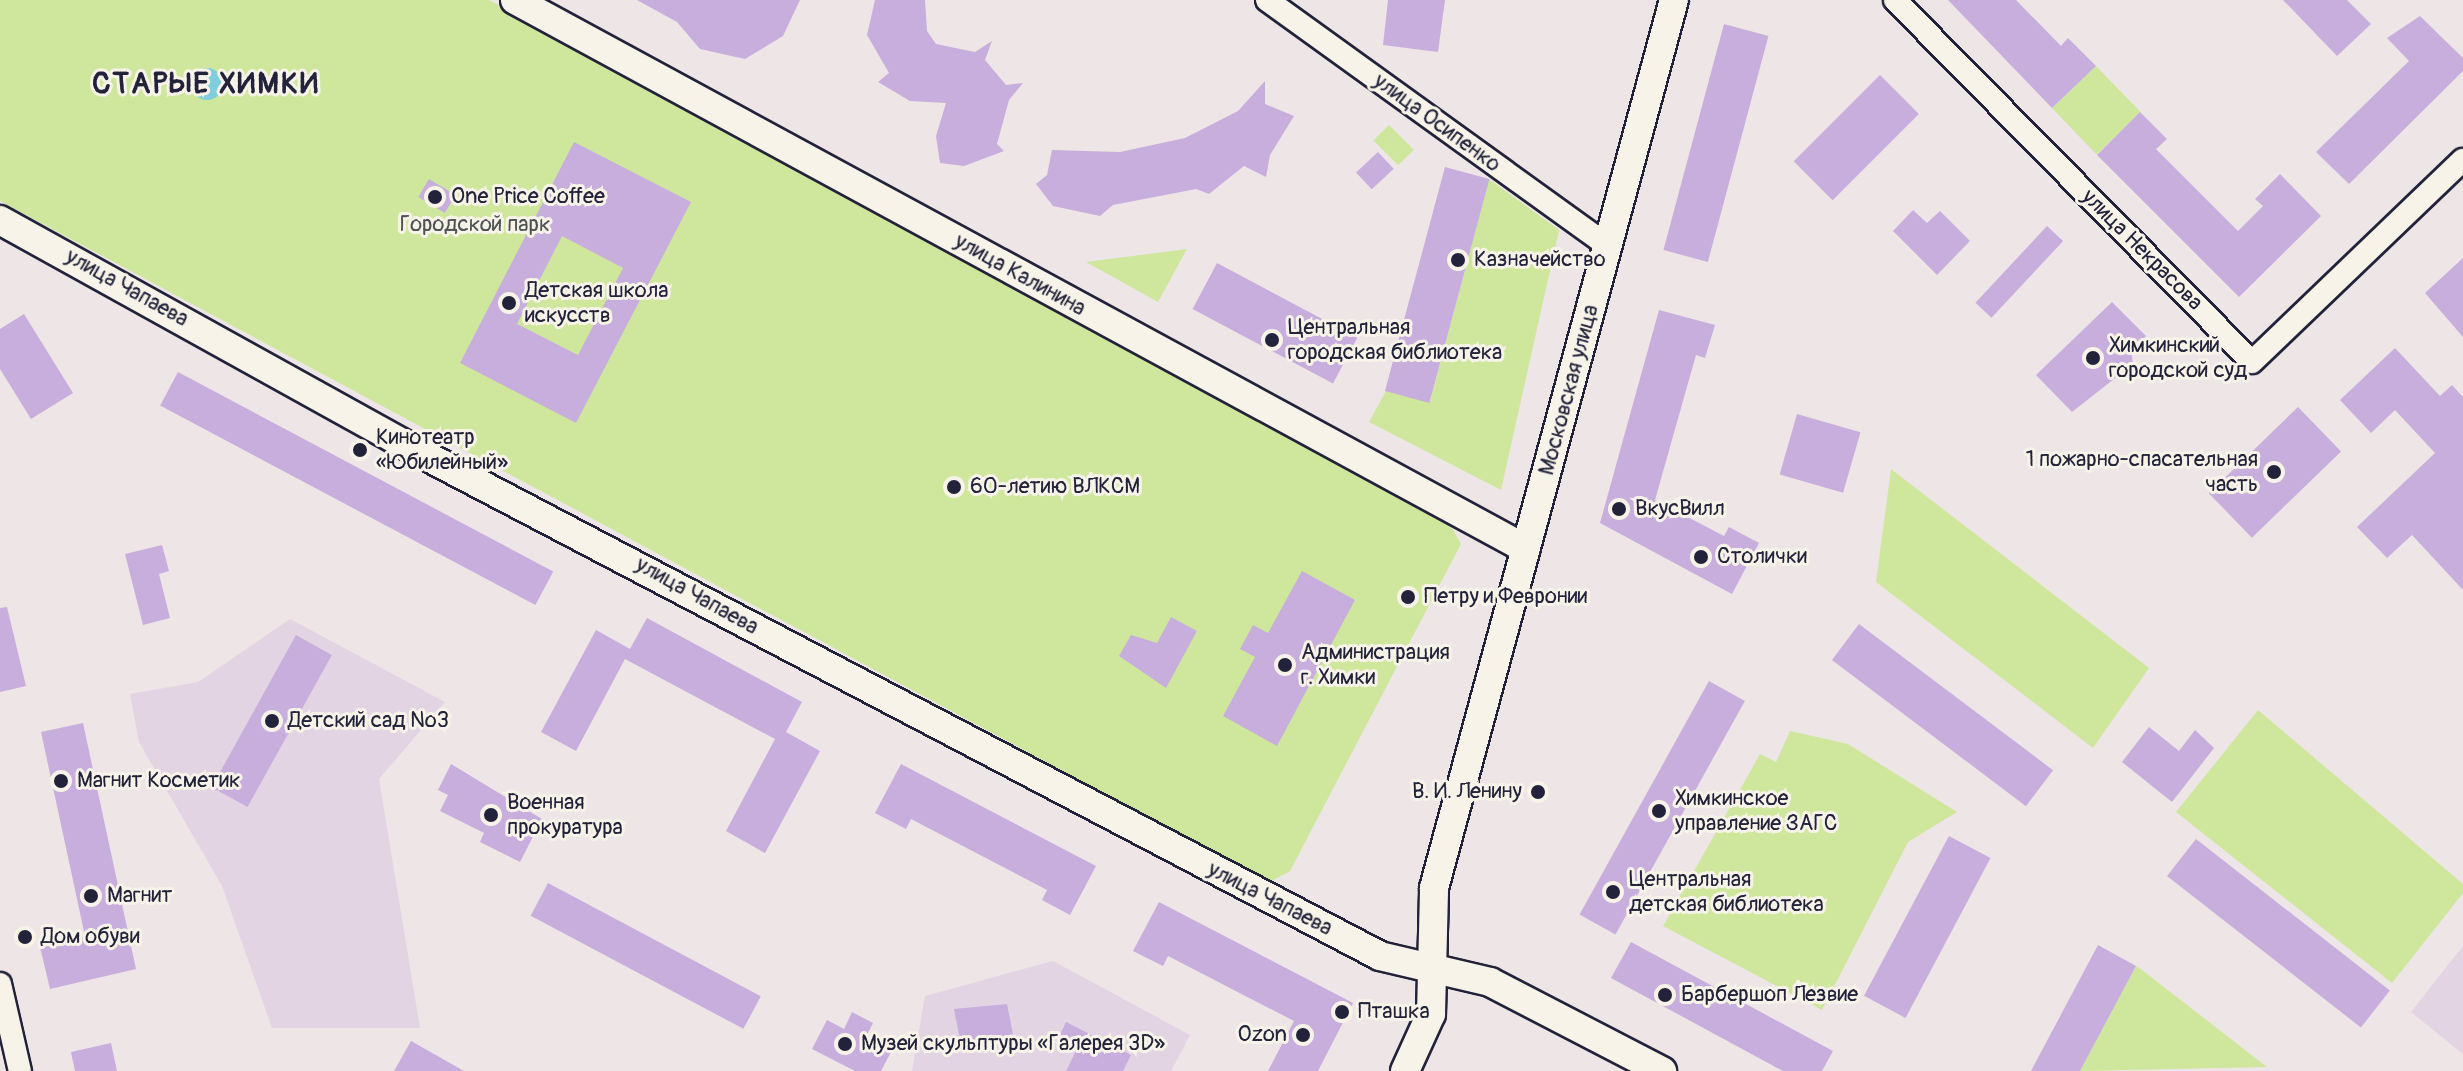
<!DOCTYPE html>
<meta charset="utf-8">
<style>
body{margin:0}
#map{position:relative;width:2463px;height:1071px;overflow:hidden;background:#eee5e6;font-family:Pangolin,sans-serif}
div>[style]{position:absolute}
.built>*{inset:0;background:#e3d4e3}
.green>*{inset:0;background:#cee79d;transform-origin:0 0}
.water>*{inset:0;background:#7fcddd}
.round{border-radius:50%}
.building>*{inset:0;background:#c8aedc;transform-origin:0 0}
.roads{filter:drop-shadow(2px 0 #22223b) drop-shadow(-2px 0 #22223b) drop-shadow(0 2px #22223b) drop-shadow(0 -2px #22223b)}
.minor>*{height:22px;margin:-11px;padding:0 11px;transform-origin:11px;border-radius:11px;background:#f7f3e8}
.tertiary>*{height:28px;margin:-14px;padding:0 14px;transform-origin:14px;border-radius:14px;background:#f7f3e8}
.dots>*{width:22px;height:22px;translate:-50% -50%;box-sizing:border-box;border:4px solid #f7f3e8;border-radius:50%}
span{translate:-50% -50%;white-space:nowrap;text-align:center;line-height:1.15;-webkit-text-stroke:6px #f7f3e8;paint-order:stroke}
.street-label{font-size:22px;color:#22223b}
.poi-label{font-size:22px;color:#22223b}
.left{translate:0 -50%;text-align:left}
.right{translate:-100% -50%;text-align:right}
.park-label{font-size:22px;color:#4d5354}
.district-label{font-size:30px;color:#22223b;font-weight:700;letter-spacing:2px}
</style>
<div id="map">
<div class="built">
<div style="clip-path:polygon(290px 619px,445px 702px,379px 779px,420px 1028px,272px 1028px,222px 886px,139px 742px,130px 694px,198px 682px)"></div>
<div style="clip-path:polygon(2463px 946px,2463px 1054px,2411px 1012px)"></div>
<div style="clip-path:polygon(1053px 961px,1190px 1035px,1171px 1071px,912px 1071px,925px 996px)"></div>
</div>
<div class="green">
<div style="clip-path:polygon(0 0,489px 0,1448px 521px,1461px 544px,1290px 871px,1270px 882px,0 201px)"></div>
<div style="left:2096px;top:66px;width:64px;height:61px;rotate:46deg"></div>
<div style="left:1389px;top:125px;width:35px;height:22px;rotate:45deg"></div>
<div style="clip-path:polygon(1489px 179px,1559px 230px,1501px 490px,1369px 422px,1386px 391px,1430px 402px)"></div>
<div style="clip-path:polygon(1187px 249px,1158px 302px,1086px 262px)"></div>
<div style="clip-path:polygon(1891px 469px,2149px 668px,2093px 748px,1876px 582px)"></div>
<div style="clip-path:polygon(2258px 710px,2463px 884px,2463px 893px,2392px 983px,2176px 812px)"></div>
<div style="clip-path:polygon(1790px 731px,1848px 744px,1957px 812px,1908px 842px,1822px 1010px,1663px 926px,1760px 754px,1776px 762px)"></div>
<div style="clip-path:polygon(2136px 966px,2142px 970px,2267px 1067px,2080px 1071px)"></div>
</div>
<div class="water">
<div class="round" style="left:191px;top:68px;width:32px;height:32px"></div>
</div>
<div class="building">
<div style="clip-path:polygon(637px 0,800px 0,783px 36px,745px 59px,700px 49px,677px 22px)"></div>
<div style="clip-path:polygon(875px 0,925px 0,927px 31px,936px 44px,975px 52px,992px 41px,985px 60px,1006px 85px,1023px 83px,1009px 100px,997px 144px,1004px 151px,964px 166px,940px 163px,936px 136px,946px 103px,910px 101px,878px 82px,889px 73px,867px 35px)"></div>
<div style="clip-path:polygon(1388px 0,1445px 0,1438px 52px,1383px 45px)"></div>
<div style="clip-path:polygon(1948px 0,2016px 0,2061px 46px,2068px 38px,2096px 66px,2052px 108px)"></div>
<div style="clip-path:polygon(2283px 0,2347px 0,2371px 24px,2337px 56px)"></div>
<div style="clip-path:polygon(2420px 16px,2463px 58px,2463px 71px,2349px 184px,2316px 152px,2409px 61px,2387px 38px)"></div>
<div style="left:1724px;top:24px;width:46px;height:234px;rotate:15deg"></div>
<div style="left:1880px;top:75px;width:55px;height:122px;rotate:45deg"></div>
<div style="clip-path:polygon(1265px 81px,1265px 104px,1294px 116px,1270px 155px,1266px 177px,1244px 166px,1209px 194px,1196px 189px,1113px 205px,1100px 216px,1053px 206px,1036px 184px,1047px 175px,1052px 150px,1120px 152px,1185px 138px,1238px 111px)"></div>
<div style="clip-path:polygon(2140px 112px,2167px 139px,2156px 149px,2238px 231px,2263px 206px,2255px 199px,2280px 174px,2321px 216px,2239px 297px,2097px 155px)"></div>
<div style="clip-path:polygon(evenodd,574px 142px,691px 202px,576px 423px,460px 363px,574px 142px,562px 236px,623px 268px,578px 355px,517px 324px,562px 236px)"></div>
<div style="left:1378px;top:152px;width:23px;height:30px;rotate:47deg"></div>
<div style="left:1445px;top:167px;width:46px;height:232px;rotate:15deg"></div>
<div style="left:429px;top:179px;width:31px;height:21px;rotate:31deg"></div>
<div style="clip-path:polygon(1913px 210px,1927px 223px,1940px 211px,1970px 241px,1937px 275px,1893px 231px)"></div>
<div style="left:2047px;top:226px;width:22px;height:105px;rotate:43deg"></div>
<div style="clip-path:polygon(2463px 258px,2463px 337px,2425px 293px)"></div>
<div style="left:1217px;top:263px;width:159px;height:52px;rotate:28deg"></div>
<div style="clip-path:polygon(2112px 302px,2146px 336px,2131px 351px,2133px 364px,2072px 412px,2036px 375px)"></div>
<div style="clip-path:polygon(1659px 310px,1715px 325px,1705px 358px,1696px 355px,1655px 500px,1724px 536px,1729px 527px,1759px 543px,1732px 594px,1600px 523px)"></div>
<div style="clip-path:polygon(24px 314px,73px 393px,31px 419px,0 369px,0 329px)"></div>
<div style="clip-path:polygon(2395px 348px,2440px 396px,2452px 385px,2463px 397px,2463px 590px,2412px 535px,2387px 558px,2357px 527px,2435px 453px,2395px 410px,2371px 433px,2340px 400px)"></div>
<div style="left:178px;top:372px;width:425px;height:38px;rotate:28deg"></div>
<div style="left:2298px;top:407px;width:62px;height:124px;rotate:46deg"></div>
<div style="left:1797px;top:414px;width:66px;height:63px;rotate:16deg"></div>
<div style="clip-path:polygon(162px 545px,169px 571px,159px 574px,170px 618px,143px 625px,125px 554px)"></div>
<div style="clip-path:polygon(1302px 571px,1355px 600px,1277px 746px,1223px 716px,1255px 657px,1240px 649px,1253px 625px,1268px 633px)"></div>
<div style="clip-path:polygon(7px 607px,26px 686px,0 692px,0 608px)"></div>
<div style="clip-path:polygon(1171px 617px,1197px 631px,1166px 688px,1119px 656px,1131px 635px,1157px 643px)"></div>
<div style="clip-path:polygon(647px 618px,802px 702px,786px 732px,820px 751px,765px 853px,726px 831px,775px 739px,625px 659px,576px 751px,541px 732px,596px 630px,630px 649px)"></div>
<div style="left:1859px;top:624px;width:243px;height:45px;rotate:37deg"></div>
<div style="left:296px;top:635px;width:41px;height:174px;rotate:29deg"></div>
<div style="left:1709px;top:681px;width:41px;height:267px;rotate:29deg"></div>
<div style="clip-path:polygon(83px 723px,136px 969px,50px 989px,40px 947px,85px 936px,41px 732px)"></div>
<div style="clip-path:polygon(2149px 727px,2179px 751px,2195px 730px,2214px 748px,2172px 802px,2122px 762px)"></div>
<div style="clip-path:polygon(451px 764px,542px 819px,520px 862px,480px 842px,484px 833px,440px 811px,448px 795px,438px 790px)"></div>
<div style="clip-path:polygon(901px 764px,1096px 866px,1070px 915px,1042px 900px,1047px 890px,911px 819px,906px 829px,875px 813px)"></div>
<div style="left:1949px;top:836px;width:47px;height:181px;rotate:28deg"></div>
<div style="left:2196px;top:839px;width:246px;height:47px;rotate:38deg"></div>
<div style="left:548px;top:883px;width:241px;height:37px;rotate:28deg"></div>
<div style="clip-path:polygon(1159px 902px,1353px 1003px,1318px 1071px,1268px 1071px,1294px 1021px,1168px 956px,1163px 966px,1133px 951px)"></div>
<div style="clip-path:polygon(1631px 942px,1833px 1051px,1822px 1071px,1783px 1071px,1611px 978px)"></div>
<div style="clip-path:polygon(2098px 945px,2136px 966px,2080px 1071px,2031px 1071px)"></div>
<div style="clip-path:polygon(1007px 1004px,1013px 1034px,961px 1045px,954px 1009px)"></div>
<div style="clip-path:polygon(852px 1012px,873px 1023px,865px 1039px,891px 1052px,881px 1071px,855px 1071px,812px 1049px,827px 1020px,844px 1029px)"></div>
<div style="clip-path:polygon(1066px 1022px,1131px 1055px,1123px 1071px,1066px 1071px,1076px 1051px,1057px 1041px)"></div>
<div style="clip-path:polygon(411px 1041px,464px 1071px,394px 1071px)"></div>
<div style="clip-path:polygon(111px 1043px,117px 1071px,75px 1071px,71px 1052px)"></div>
</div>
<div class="roads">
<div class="minor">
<div style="left:1267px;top:0;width:420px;rotate:35.8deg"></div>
<div style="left:1895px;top:0;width:508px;rotate:45.4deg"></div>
<div style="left:2252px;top:362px;width:292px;rotate:-43.8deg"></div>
<div style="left:0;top:984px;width:89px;rotate:77.1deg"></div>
</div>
<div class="tertiary">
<div style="left:515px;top:0;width:1150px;rotate:28.5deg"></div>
<div style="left:0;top:220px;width:468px;rotate:29deg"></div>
<div style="left:409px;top:447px;width:1096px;rotate:27.66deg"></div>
<div style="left:1380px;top:956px;width:113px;rotate:13.3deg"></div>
<div style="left:1490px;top:982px;width:194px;rotate:27.4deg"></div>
<div style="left:1405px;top:1071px;width:63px;rotate:-65.5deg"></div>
<div style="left:1431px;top:1014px;width:126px;rotate:-88.6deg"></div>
<div style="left:1434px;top:888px;width:920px;rotate:-74.88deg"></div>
</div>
</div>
<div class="dots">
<div style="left:435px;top:197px;background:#22223b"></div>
<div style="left:1458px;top:260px;background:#22223b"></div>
<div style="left:509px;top:303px;background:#22223b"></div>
<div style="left:1272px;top:340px;background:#22223b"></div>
<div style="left:2093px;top:358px;background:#22223b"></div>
<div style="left:360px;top:450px;background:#22223b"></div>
<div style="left:2274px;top:472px;background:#22223b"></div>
<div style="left:954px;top:487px;background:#22223b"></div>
<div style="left:1619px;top:509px;background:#22223b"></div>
<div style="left:1701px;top:557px;background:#22223b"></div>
<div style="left:1408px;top:597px;background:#22223b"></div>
<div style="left:1285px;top:665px;background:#22223b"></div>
<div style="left:272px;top:721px;background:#22223b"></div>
<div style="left:61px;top:781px;background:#22223b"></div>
<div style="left:1538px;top:792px;background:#22223b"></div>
<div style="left:1659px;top:811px;background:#22223b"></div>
<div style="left:491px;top:815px;background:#22223b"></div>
<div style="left:1613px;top:892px;background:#22223b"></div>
<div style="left:91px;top:896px;background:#22223b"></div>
<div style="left:25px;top:937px;background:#22223b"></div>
<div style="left:1665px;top:995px;background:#22223b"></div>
<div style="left:1342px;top:1012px;background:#22223b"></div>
<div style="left:1303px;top:1035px;background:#22223b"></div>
<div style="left:845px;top:1044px;background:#22223b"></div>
</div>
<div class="street-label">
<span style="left:1437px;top:123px;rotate:36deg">улица Осипенко</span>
<span style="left:2142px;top:250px;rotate:45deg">улица Некрасова</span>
<span style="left:1020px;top:275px;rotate:29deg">улица Калинина</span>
<span style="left:127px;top:288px;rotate:29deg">улица Чапаева</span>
<span style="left:1569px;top:390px;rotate:-75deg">Московская улица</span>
<span style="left:697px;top:596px;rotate:29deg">улица Чапаева</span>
<span style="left:1270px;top:899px;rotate:27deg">улица Чапаева</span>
</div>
<div class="poi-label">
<span class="left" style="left:451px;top:197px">One Price Coffee</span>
<span class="left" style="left:1474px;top:260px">Казначейство</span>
<span class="left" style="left:525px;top:303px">Детская школа<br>искусств</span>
<span class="left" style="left:1288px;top:340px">Центральная<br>городская библиотека</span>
<span class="left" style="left:2109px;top:358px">Химкинский<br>городской суд</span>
<span class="left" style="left:376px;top:450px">Кинотеатр<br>«Юбилейный»</span>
<span class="right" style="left:2258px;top:472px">1 пожарно-спасательная<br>часть</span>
<span class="left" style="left:970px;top:487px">60-летию ВЛКСМ</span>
<span class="left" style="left:1635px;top:509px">ВкусВилл</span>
<span class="left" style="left:1717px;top:557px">Столички</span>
<span class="left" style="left:1424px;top:597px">Петру и Февронии</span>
<span class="left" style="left:1301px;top:665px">Администрация<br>г. Химки</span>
<span class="left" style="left:288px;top:721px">Детский сад №3</span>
<span class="left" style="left:77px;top:781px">Магнит Косметик</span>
<span class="right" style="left:1522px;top:792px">В. И. Ленину</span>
<span class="left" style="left:1675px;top:811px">Химкинское<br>управление ЗАГС</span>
<span class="left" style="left:507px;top:815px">Военная<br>прокуратура</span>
<span class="left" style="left:1629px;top:892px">Центральная<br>детская библиотека</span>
<span class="left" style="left:107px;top:896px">Магнит</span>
<span class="left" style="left:41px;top:937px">Дом обуви</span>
<span class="left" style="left:1681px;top:995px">Барбершоп Лезвие</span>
<span class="left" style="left:1358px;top:1012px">Пташка</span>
<span class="right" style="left:1287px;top:1035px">Ozon</span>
<span class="left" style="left:861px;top:1044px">Музей скульптуры «Галерея 3D»</span>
</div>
<div class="park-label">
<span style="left:475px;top:225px">Городской парк</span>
</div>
<div class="district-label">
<span style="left:206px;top:84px">СТАРЫЕ ХИМКИ</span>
</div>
</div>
